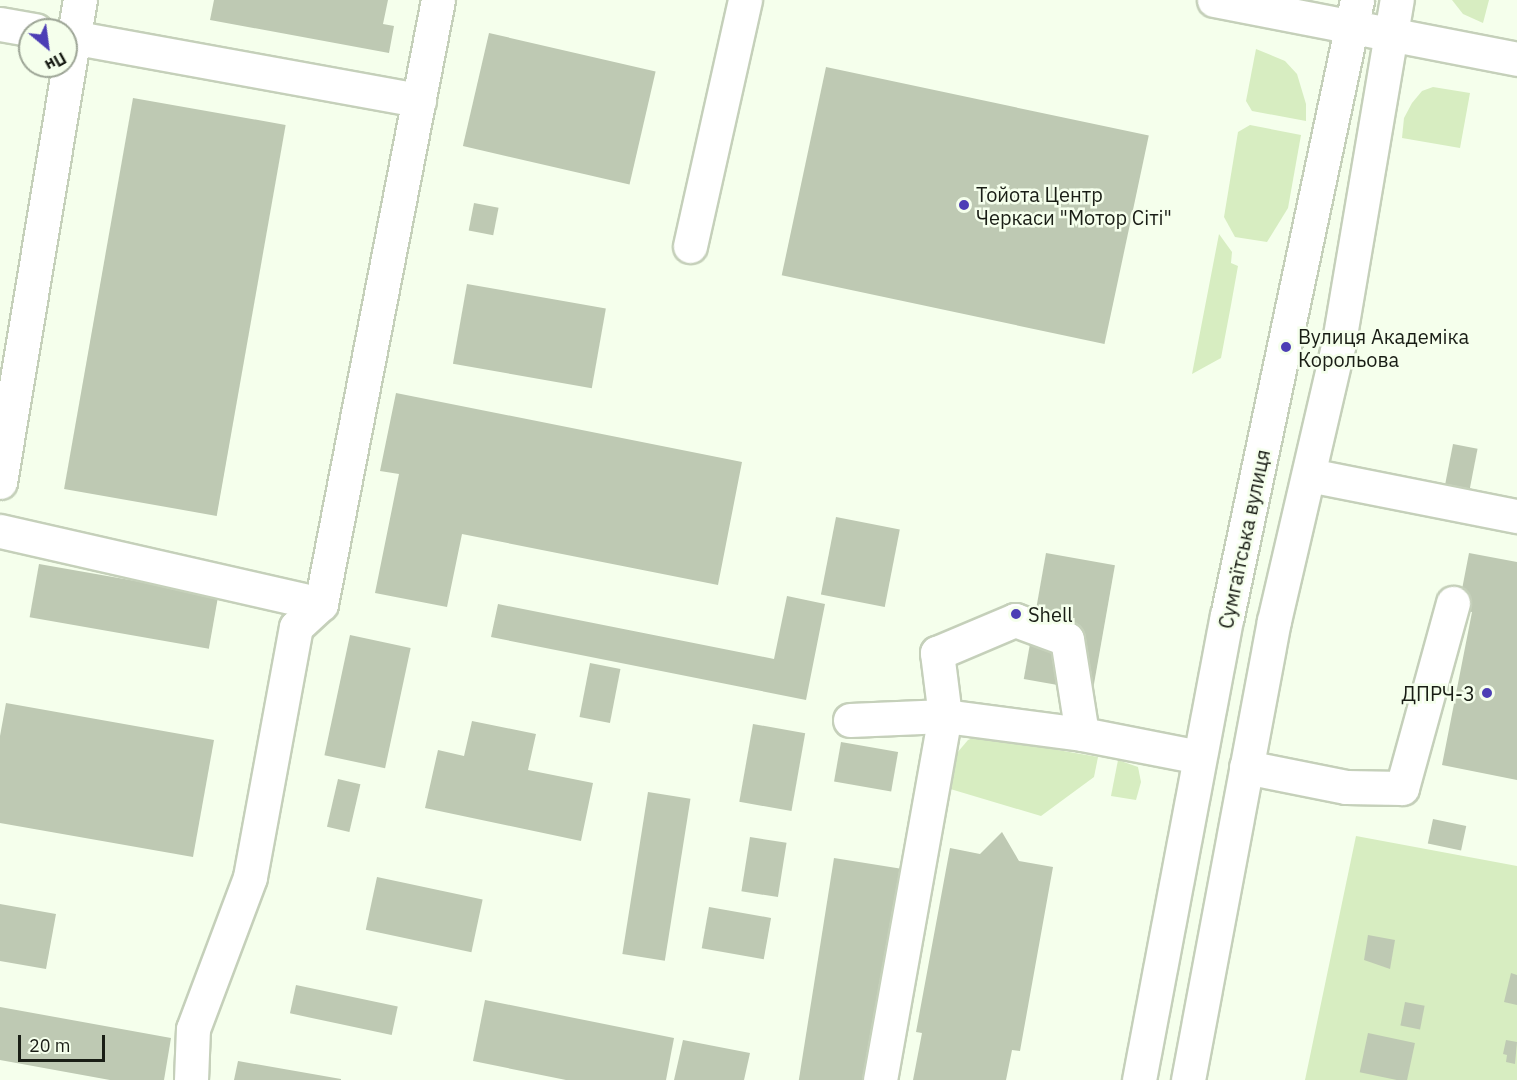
<!DOCTYPE html>
<meta charset="utf-8">
<style>
body{margin:0}
#map{position:relative;width:1517px;height:1080px;overflow:hidden;background:#f5ffec;font-family:"IBM Plex Sans",sans-serif}
div>[style]{position:absolute}
.green>*{inset:0;background:#d7edc1}
.building>*{inset:0;background:#bec9b3;transform-origin:0 0}
.roads{filter:drop-shadow(2px 0 #c5d0ba) drop-shadow(-2px 0 #c5d0ba) drop-shadow(0 2px #c5d0ba) drop-shadow(0 -2px #c5d0ba)}
.minor>*{height:33px;margin:-16.5px;padding:0 16.5px;transform-origin:16.5px;border-radius:16.5px;background:#fff}
.major>*{height:33px;margin:-16.5px;padding:0 16.5px;transform-origin:16.5px;border-radius:16.5px;background:#fff}
.dots>*{width:16px;height:16px;translate:-50% -50%;box-sizing:border-box;border:3px solid #f5ffec;border-radius:50%}
span{translate:-50% -50%;white-space:nowrap;text-align:center;line-height:1.15;-webkit-text-stroke:5px #f5ffec;paint-order:stroke}
.poi-label{font-size:20px;color:#191d15}
.left{translate:0 -50%;text-align:left}
.right{translate:-100% -50%;text-align:right}
.street-label{font-size:20px;color:#191d15}
.north{position:absolute;left:18px;top:18px;width:60px;height:60px;box-sizing:border-box;background:#f5ffec;border:2px solid #9da596;border-radius:50%;rotate:151deg;font-size:16px;font-weight:700;line-height:24px;text-align:center;color:#191d15}
.north::after{content:'';display:block;margin:auto;width:21px;height:27px;background:#4c3eb5;clip-path:polygon(50% 0,100% 100%,50% 72%,0 100%)}
.scale{position:absolute;left:18px;top:1035px;width:87px;height:27px;box-sizing:border-box;border:3px solid #191d15;border-top:0;padding-left:8px;font-size:18px;line-height:21px;white-space:nowrap;color:#191d15;-webkit-text-stroke:4px #f5ffec;paint-order:stroke}
</style>
<div id="map">
<div class="green">
<div style="clip-path:polygon(1452px 0,1489px 0,1483px 23px,1463px 14px)"></div>
<div style="clip-path:polygon(1256px 49px,1285px 61px,1297px 74px,1306px 104px,1306px 121px,1252px 111px,1246px 101px)"></div>
<div style="clip-path:polygon(1433px 87px,1470px 93px,1460px 148px,1402px 138px,1404px 118px,1412px 103px,1422px 91px)"></div>
<div style="clip-path:polygon(1250px 125px,1301px 135px,1288px 208px,1267px 242px,1235px 237px,1224px 217px,1238px 132px)"></div>
<div style="clip-path:polygon(1219px 234px,1232px 252px,1231px 263px,1238px 266px,1231px 305px,1221px 358px,1192px 374px)"></div>
<div style="clip-path:polygon(978px 736px,1098px 757px,1094px 777px,1041px 816px,947px 788px,951px 760px,968px 740px)"></div>
<div style="clip-path:polygon(1118px 760px,1138px 767px,1141px 782px,1136px 800px,1111px 796px)"></div>
<div style="clip-path:polygon(1356px 836px,1517px 866px,1517px 1080px,1305px 1080px)"></div>
</div>
<div class="building">
<div style="clip-path:polygon(214px 0,388px 0,383px 24px,394px 26px,389px 53px,210px 20px)"></div>
<div style="left:489px;top:33px;width:171px;height:116px;rotate:13deg"></div>
<div style="left:826px;top:67px;width:330px;height:213px;rotate:12deg"></div>
<div style="left:133px;top:98px;width:155px;height:397px;rotate:10deg"></div>
<div style="left:474px;top:203px;width:25px;height:28px;rotate:11deg"></div>
<div style="left:467px;top:284px;width:141px;height:81px;rotate:10deg"></div>
<div style="clip-path:polygon(396px 393px,742px 462px,718px 585px,462px 534px,447px 607px,375px 593px,399px 474px,380px 471px)"></div>
<div style="left:1453px;top:444px;width:25px;height:45px;rotate:11deg"></div>
<div style="left:836px;top:517px;width:65px;height:79px;rotate:11deg"></div>
<div style="left:1046px;top:553px;width:70px;height:128px;rotate:10deg"></div>
<div style="clip-path:polygon(1469px 553px,1517px 562px,1517px 780px,1442px 765px,1472px 612px,1458px 610px)"></div>
<div style="left:39px;top:564px;width:182px;height:54px;rotate:10deg"></div>
<div style="clip-path:polygon(787px 596px,825px 604px,806px 700px,491px 637px,498px 604px,774px 659px)"></div>
<div style="left:350px;top:635px;width:62px;height:123px;rotate:12deg"></div>
<div style="left:590px;top:663px;width:31px;height:55px;rotate:11deg"></div>
<div style="clip-path:polygon(6px 703px,214px 740px,193px 857px,0 823px,0 736px)"></div>
<div style="clip-path:polygon(472px 721px,536px 734px,528px 770px,593px 783px,581px 841px,425px 808px,438px 750px,464px 756px)"></div>
<div style="left:753px;top:724px;width:53px;height:79px;rotate:10deg"></div>
<div style="left:841px;top:742px;width:58px;height:40px;rotate:10deg"></div>
<div style="left:338px;top:779px;width:23px;height:49px;rotate:13deg"></div>
<div style="left:648px;top:792px;width:43px;height:164px;rotate:9deg"></div>
<div style="left:1433px;top:819px;width:34px;height:25px;rotate:12deg"></div>
<div style="clip-path:polygon(1002px 832px,1019px 861px,1053px 867px,1020px 1051px,1012px 1050px,1006px 1080px,913px 1080px,922px 1033px,916px 1032px,950px 848px,980px 854px)"></div>
<div style="left:750px;top:837px;width:37px;height:55px;rotate:9deg"></div>
<div style="left:834px;top:858px;width:68px;height:226px;rotate:9deg"></div>
<div style="left:377px;top:877px;width:108px;height:54px;rotate:12deg"></div>
<div style="clip-path:polygon(0 904px,56px 914px,46px 969px,0 961px)"></div>
<div style="left:709px;top:907px;width:63px;height:42px;rotate:10deg"></div>
<div style="clip-path:polygon(1368px 935px,1395px 940px,1390px 969px,1364px 960px)"></div>
<div style="clip-path:polygon(1511px 973px,1517px 975px,1517px 1005px,1504px 1002px)"></div>
<div style="left:296px;top:985px;width:104px;height:29px;rotate:12deg"></div>
<div style="clip-path:polygon(485px 1000px,674px 1038px,666px 1080px,566px 1080px,473px 1061px)"></div>
<div style="left:1405px;top:1002px;width:20px;height:24px;rotate:11deg"></div>
<div style="clip-path:polygon(0 1007px,171px 1038px,164px 1080px,110px 1080px,0 1060px)"></div>
<div style="left:1368px;top:1033px;width:48px;height:40px;rotate:12deg"></div>
<div style="clip-path:polygon(683px 1040px,750px 1053px,744px 1080px,674px 1080px)"></div>
<div style="clip-path:polygon(1506px 1040px,1517px 1042px,1515px 1064px,1506px 1062px,1507px 1055px,1503px 1054px)"></div>
<div style="clip-path:polygon(238px 1061px,341px 1079px,341px 1080px,234px 1080px)"></div>
</div>
<div class="roads">
<div class="minor">
<div style="left:1214px;top:0;width:309px;rotate:11deg"></div>
<div style="left:0;top:24px;width:36px;rotate:10deg"></div>
<div style="left:66px;top:36px;width:359px;rotate:10.3deg"></div>
<div style="left:690px;top:246px;width:252px;rotate:-77.4deg"></div>
<div style="left:1309px;top:475px;width:212px;rotate:11.2deg"></div>
<div style="left:0;top:482px;width:489px;rotate:-80.6deg"></div>
<div style="left:0;top:531px;width:329px;rotate:12.8deg"></div>
<div style="left:850px;top:720px;width:95px;rotate:-2.4deg"></div>
<div style="left:945px;top:716px;width:138px;rotate:7.5deg"></div>
<div style="left:1082px;top:734px;width:119px;rotate:11.1deg"></div>
<div style="left:1246px;top:767px;width:102px;rotate:11.3deg"></div>
<div style="left:1346px;top:787px;width:56px;rotate:1deg"></div>
<div style="left:1402px;top:788px;width:192px;rotate:-74.6deg"></div>
<div style="left:191px;top:1080px;width:51px;rotate:-87.8deg"></div>
<div style="left:193px;top:1029px;width:162px;rotate:-69.4deg"></div>
<div style="left:250px;top:877px;width:254px;rotate:-79.6deg"></div>
<div style="left:296px;top:627px;width:34px;rotate:-43deg"></div>
<div style="left:321px;top:604px;width:615px;rotate:-79.04deg"></div>
<div style="left:880px;top:1080px;width:370px;rotate:-79.9deg"></div>
<div style="left:945px;top:716px;width:64px;rotate:-97.2deg"></div>
<div style="left:937px;top:653px;width:85px;rotate:-22.9deg"></div>
<div style="left:1015px;top:620px;width:55px;rotate:20.1deg"></div>
<div style="left:1067px;top:639px;width:96px;rotate:81deg"></div>
</div>
<div class="major">
<div style="left:1139px;top:1080px;width:472px;rotate:-79.3deg"></div>
<div style="left:1227px;top:616px;width:630px;rotate:-78.08deg"></div>
<div style="left:1188px;top:1080px;width:467px;rotate:-79.4deg"></div>
<div style="left:1274px;top:621px;width:281px;rotate:-76.9deg"></div>
<div style="left:1338px;top:347px;width:352px;rotate:-80.4deg"></div>
</div>
</div>
<div class="dots">
<div style="left:964px;top:205px;background:#4c3eb5"></div>
<div style="left:1286px;top:347px;background:#4c3eb5"></div>
<div style="left:1016px;top:614px;background:#4c3eb5"></div>
<div style="left:1487px;top:693px;background:#4c3eb5"></div>
</div>
<div class="poi-label">
<span class="left" style="left:976px;top:206px">Тойота Центр<br>Черкаси "Мотор Сіті"</span>
<span class="left" style="left:1298px;top:348px">Вулиця Академіка<br>Корольова</span>
<span class="left" style="left:1028px;top:614px">Shell</span>
<span class="right" style="left:1475px;top:693px">ДПРЧ-3</span>
</div>
<div class="street-label">
<span style="left:1244px;top:539px;rotate:-78deg">Сумгаїтська вулиця</span>
</div>
<div class="north">Пн</div>
<div class="scale">20 m</div>
</div>
